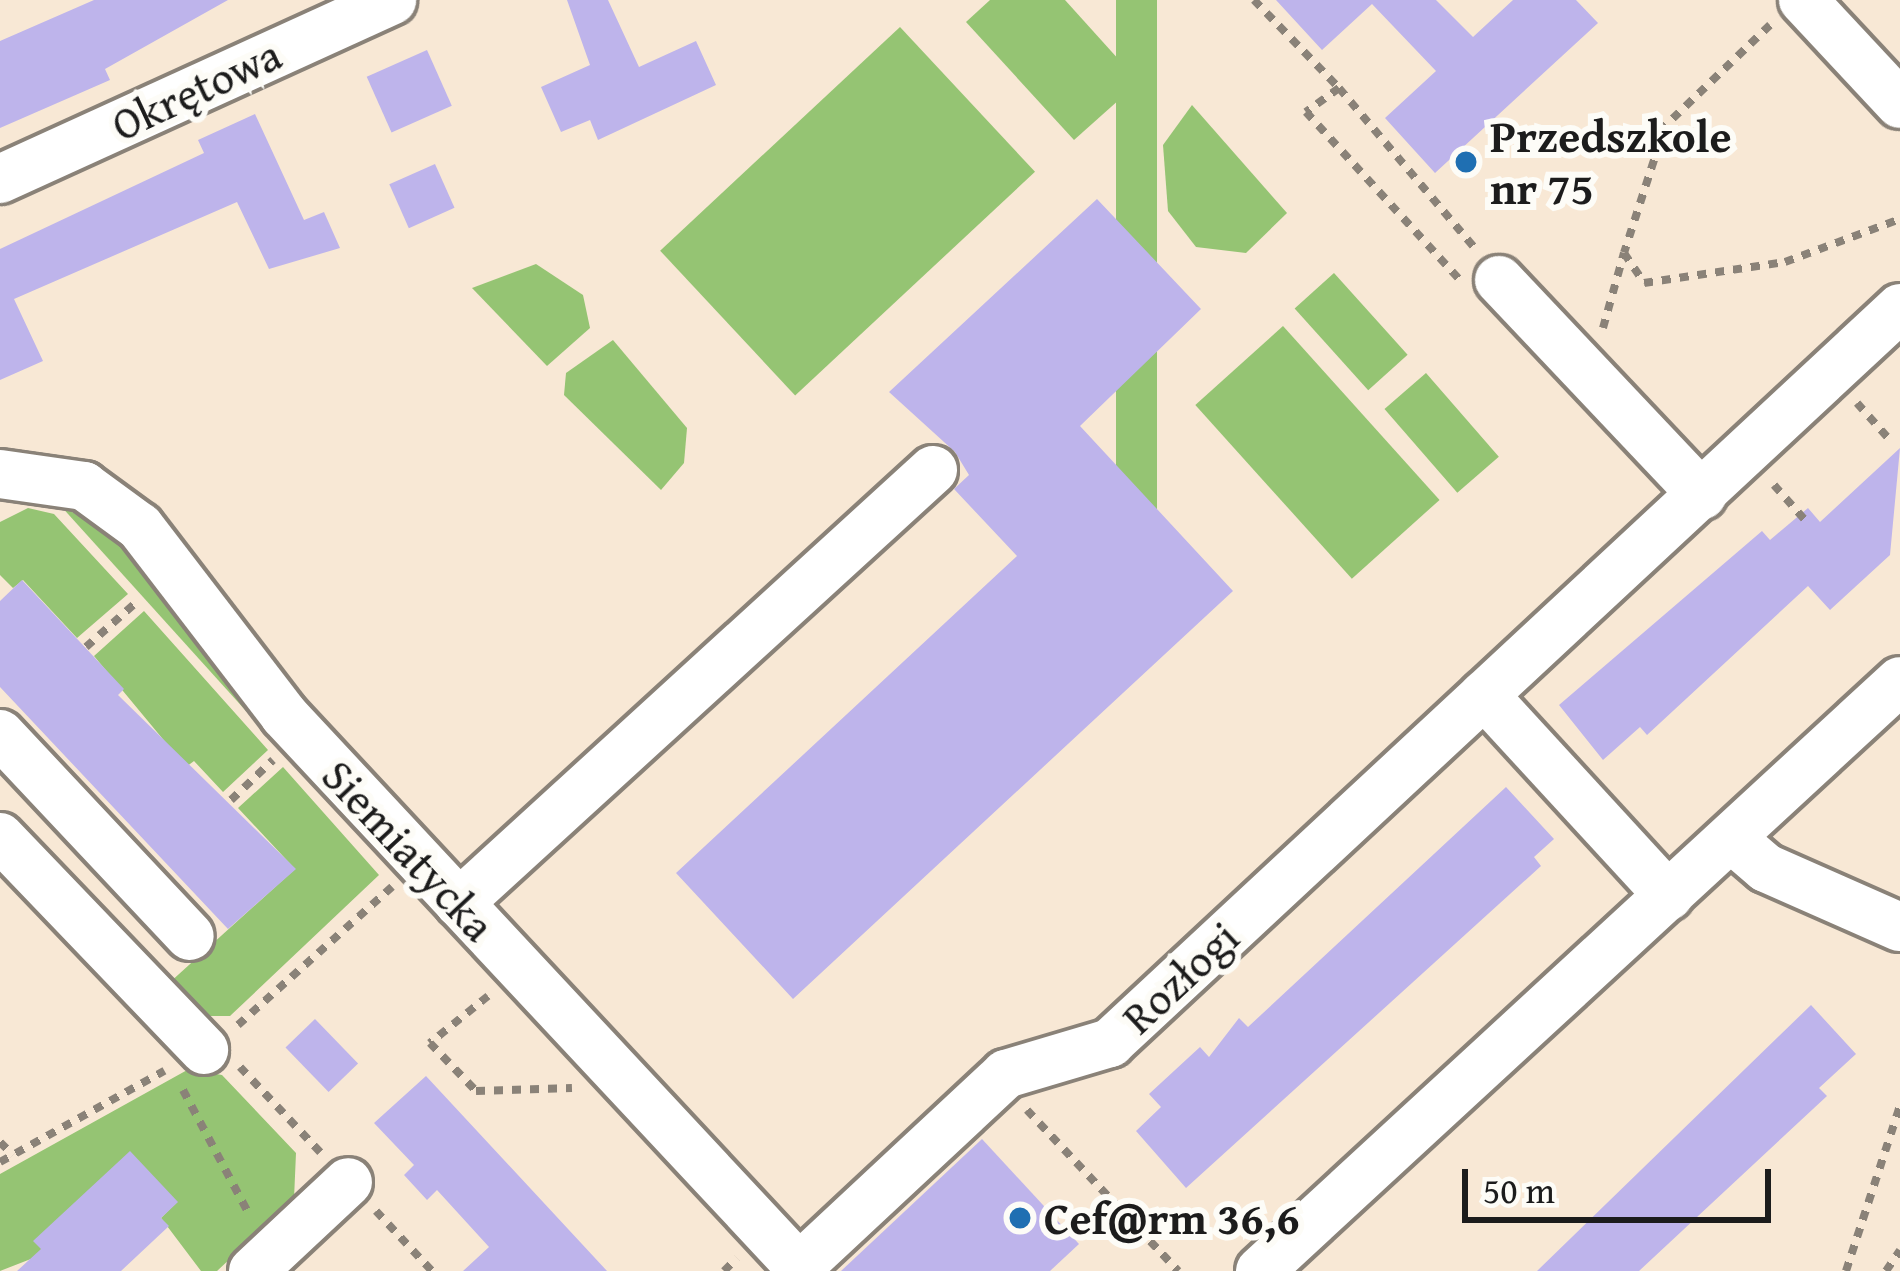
<!DOCTYPE html>
<meta charset="utf-8">
<style>
body{margin:0}
#map{position:relative;width:1900px;height:1271px;overflow:hidden;background:#f8e8d5;font-family:"Gentium Book Plus",serif}
div>[style]{position:absolute}
.green>*{inset:0;background:#95c473;transform-origin:0 0}
.building>*{inset:0;background:#beb4eb;transform-origin:0 0}
.path>*{height:8px;margin-top:-4px;transform-origin:0;background:repeating-linear-gradient(90deg,#8a8278 0 9px,transparent 0 18px)}
.roads{filter:drop-shadow(3px 0 #8a8278) drop-shadow(-3px 0 #8a8278) drop-shadow(0 3px #8a8278) drop-shadow(0 -3px #8a8278)}
.minor>*{height:48px;margin:-24px;padding:0 24px;transform-origin:24px;border-radius:24px;background:#fff}
.dots>*{width:33px;height:33px;translate:-50% -50%;box-sizing:border-box;border:6px solid #fdfcf7;border-radius:50%}
span{translate:-50% -50%;white-space:nowrap;text-align:center;line-height:1.15;-webkit-text-stroke:12px #fdfcf7;paint-order:stroke}
.street-label{font-size:45px;color:#1c1c1c}
.poi-label{font-size:45px;color:#1c1c1c;font-weight:700}
.left{translate:0 -50%;text-align:left}
.scale{position:absolute;left:1462px;top:1169px;width:309px;height:54px;box-sizing:border-box;border:6px solid #1c1c1c;border-top:0;padding-left:15px;font-size:36px;line-height:42px;white-space:nowrap;color:#1c1c1c;-webkit-text-stroke:9px #fdfcf7;paint-order:stroke}
</style>
<div id="map">
<div class="green">
<div style="clip-path:polygon(990px 0,1065px 0,1139px 82px,1074px 140px,966px 22px)"></div>
<div style="left:1116px;top:0;width:41px;height:623px"></div>
<div style="left:900px;top:27px;width:198px;height:328px;rotate:47deg"></div>
<div style="clip-path:polygon(1192px 105px,1287px 213px,1246px 253px,1196px 247px,1168px 211px,1163px 145px)"></div>
<div style="clip-path:polygon(536px 264px,583px 295px,590px 328px,547px 366px,472px 288px)"></div>
<div style="left:1334px;top:273px;width:110px;height:53px;rotate:48deg"></div>
<div style="left:1283px;top:326px;width:234px;height:118px;rotate:48deg"></div>
<div style="clip-path:polygon(613px 340px,687px 428px,684px 463px,661px 490px,564px 395px,566px 373px)"></div>
<div style="left:1426px;top:373px;width:111px;height:55px;rotate:49deg"></div>
<div style="clip-path:polygon(59px 504px,130px 547px,355px 823px,351px 827px)"></div>
<div style="clip-path:polygon(28px 508px,54px 514px,128px 594px,77px 638px,23px 580px,13px 588px,0 575px,0 522px)"></div>
<div style="clip-path:polygon(144px 611px,268px 750px,223px 792px,194px 761px,186px 767px,94px 656px)"></div>
<div style="clip-path:polygon(283px 767px,379px 875px,230px 1016px,195px 1016px,168px 984px,295px 869px,238px 808px)"></div>
<div style="clip-path:polygon(189px 1069px,222px 1075px,296px 1153px,294px 1199px,217px 1271px,201px 1271px,161px 1218px,177px 1202px,0 1271px,0 1174px)"></div>
</div>
<div class="building">
<div style="clip-path:polygon(94px 0,228px 0,105px 69px,110px 80px,0 128px,0 41px)"></div>
<div style="clip-path:polygon(567px 0,608px 0,639px 67px,696px 41px,716px 85px,598px 140px,590px 120px,561px 132px,541px 87px,590px 65px)"></div>
<div style="clip-path:polygon(1276px 0,1436px 0,1473px 37px,1513px 0,1576px 0,1598px 23px,1435px 173px,1385px 118px,1436px 71px,1372px 4px,1322px 50px)"></div>
<div style="left:427px;top:50px;width:61px;height:66px;rotate:66deg"></div>
<div style="clip-path:polygon(255px 114px,304px 220px,324px 212px,340px 248px,269px 269px,237px 202px,14px 299px,43px 361px,0 380px,0 249px,204px 153px,198px 140px)"></div>
<div style="left:435px;top:164px;width:48px;height:50px;rotate:66deg"></div>
<div style="clip-path:polygon(1097px 199px,1201px 309px,1080px 426px,1233px 591px,793px 999px,676px 873px,1017px 556px,954px 489px,969px 475px,955px 452px,889px 392px)"></div>
<div style="clip-path:polygon(1900px 448px,1890px 555px,1830px 610px,1808px 586px,1647px 735px,1640px 727px,1603px 760px,1559px 705px,1762px 531px,1770px 540px,1808px 508px,1820px 522px)"></div>
<div style="clip-path:polygon(22px 580px,124px 689px,118px 695px,296px 869px,228px 929px,0 687px,0 601px)"></div>
<div style="clip-path:polygon(1506px 787px,1554px 839px,1534px 857px,1541px 866px,1186px 1188px,1136px 1131px,1161px 1107px,1149px 1094px,1200px 1047px,1209px 1057px,1239px 1018px,1248px 1027px)"></div>
<div style="clip-path:polygon(1811px 1005px,1856px 1054px,1819px 1088px,1827px 1096px,1639px 1271px,1537px 1271px)"></div>
<div style="left:315px;top:1019px;width:62px;height:41px;rotate:46deg"></div>
<div style="clip-path:polygon(426px 1076px,607px 1271px,463px 1271px,489px 1247px,437px 1190px,427px 1200px,404px 1175px,414px 1165px,374px 1123px)"></div>
<div style="clip-path:polygon(982px 1139px,1079px 1244px,1050px 1271px,841px 1271px)"></div>
<div style="clip-path:polygon(130px 1151px,178px 1202px,161px 1218px,169px 1226px,121px 1271px,17px 1271px,41px 1249px,33px 1241px)"></div>
</div>
<div class="path">
<div style="left:1254px;top:0;width:122px;rotate:46deg"></div>
<div style="left:1339px;top:88px;width:41px;rotate:144deg"></div>
<div style="left:1306px;top:112px;width:226px;rotate:47.5deg"></div>
<div style="left:1770px;top:25px;width:146px;rotate:136.1deg"></div>
<div style="left:1665px;top:126px;width:133px;rotate:107.9deg"></div>
<div style="left:1624px;top:253px;width:36px;rotate:56deg"></div>
<div style="left:1644px;top:283px;width:143px;rotate:-8.5deg"></div>
<div style="left:1785px;top:262px;width:123px;rotate:-20.5deg"></div>
<div style="left:1339px;top:88px;width:209px;rotate:49.7deg"></div>
<div style="left:1603px;top:328px;width:78px;rotate:-74.4deg"></div>
<div style="left:1857px;top:403px;width:50px;rotate:48.3deg"></div>
<div style="left:1774px;top:485px;width:47px;rotate:48.5deg"></div>
<div style="left:86px;top:647px;width:71px;rotate:-41.6deg"></div>
<div style="left:231px;top:800px;width:58px;rotate:-43.6deg"></div>
<div style="left:488px;top:996px;width:75px;rotate:141deg"></div>
<div style="left:430px;top:1043px;width:66px;rotate:46.2deg"></div>
<div style="left:476px;top:1091px;width:96px;rotate:-1.8deg"></div>
<div style="left:238px;top:1025px;width:207px;rotate:-41.9deg"></div>
<div style="left:240px;top:1067px;width:117px;rotate:46.7deg"></div>
<div style="left:183px;top:1090px;width:140px;rotate:62deg"></div>
<div style="left:1027px;top:1110px;width:221px;rotate:46.8deg"></div>
<div style="left:0;top:1142px;width:18px;rotate:45deg"></div>
<div style="left:0;top:1162px;width:188px;rotate:-29deg"></div>
<div style="left:376px;top:1211px;width:82px;rotate:47deg"></div>
<div style="left:724px;top:1271px;width:18px;rotate:-45deg"></div>
<div style="left:1846px;top:1271px;width:174px;rotate:-71.9deg"></div>
<div style="left:1886px;top:1271px;width:25px;rotate:-56deg"></div>
</div>
<div class="roads">
<div class="minor">
<div style="left:1803px;top:0;width:142px;rotate:47deg"></div>
<div style="left:0;top:179px;width:431px;rotate:-24.5deg"></div>
<div style="left:1499px;top:280px;width:296px;rotate:46.6deg"></div>
<div style="left:0;top:474px;width:85px;rotate:8.1deg"></div>
<div style="left:84px;top:486px;width:69px;rotate:36.2deg"></div>
<div style="left:140px;top:527px;width:237px;rotate:52.5deg"></div>
<div style="left:284px;top:715px;width:761px;rotate:46.97deg"></div>
<div style="left:1484px;top:695px;width:273px;rotate:47.4deg"></div>
<div style="left:0;top:734px;width:277px;rotate:46.8deg"></div>
<div style="left:0;top:837px;width:295px;rotate:46.2deg"></div>
<div style="left:1731px;top:838px;width:46px;rotate:40.6deg"></div>
<div style="left:1766px;top:868px;width:146px;rotate:23.8deg"></div>
<div style="left:459px;top:903px;width:642px;rotate:-42.41deg"></div>
<div style="left:800px;top:1266px;width:282px;rotate:-43deg"></div>
<div style="left:1006px;top:1074px;width:109px;rotate:-16.6deg"></div>
<div style="left:1110px;top:1043px;width:1079px;rotate:-42.93deg"></div>
<div style="left:253px;top:1271px;width:130px;rotate:-43.1deg"></div>
<div style="left:1260px;top:1271px;width:870px;rotate:-42.67deg"></div>
</div>
</div>
<div class="dots">
<div style="left:1466px;top:162px;background:#1f6fb2"></div>
<div style="left:1020px;top:1218px;background:#1f6fb2"></div>
</div>
<div class="street-label">
<span style="left:196px;top:89px;rotate:-25deg">Okrętowa</span>
<span style="left:409px;top:850px;rotate:47deg">Siemiatycka</span>
<span style="left:1180px;top:977px;rotate:-43deg">Rozłogi</span>
</div>
<div class="poi-label">
<span class="left" style="left:1490px;top:162px">Przedszkole<br>nr 75</span>
<span class="left" style="left:1044px;top:1218px">Cef@rm 36,6</span>
</div>
<div class="scale">50 m</div>
</div>
